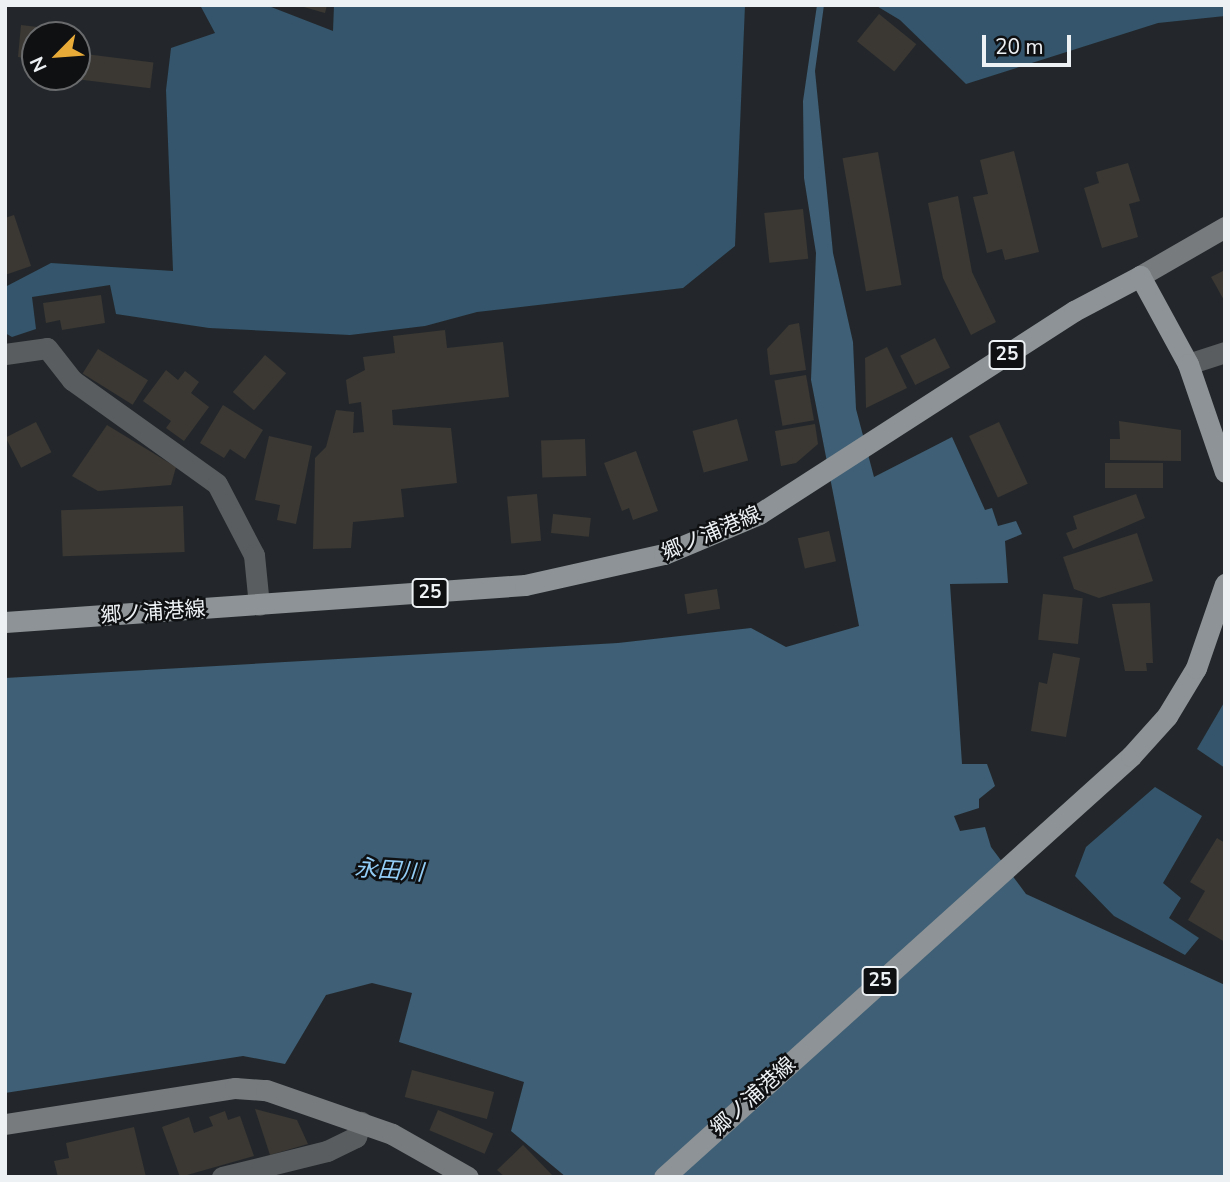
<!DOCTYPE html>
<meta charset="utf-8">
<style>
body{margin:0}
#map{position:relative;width:1230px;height:1182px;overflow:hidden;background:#23272b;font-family:"Nunito Sans","Noto Sans JP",sans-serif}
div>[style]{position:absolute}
.forest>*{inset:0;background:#34556b}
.water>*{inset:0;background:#3e5f75}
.building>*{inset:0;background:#3b3833;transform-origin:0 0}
.street>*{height:21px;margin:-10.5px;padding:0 10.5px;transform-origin:10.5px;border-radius:10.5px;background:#5a5d5f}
.secondary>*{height:21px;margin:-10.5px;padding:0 10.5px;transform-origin:10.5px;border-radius:10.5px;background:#777b7e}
.primary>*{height:21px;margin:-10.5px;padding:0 10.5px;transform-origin:10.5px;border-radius:10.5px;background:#8d9396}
span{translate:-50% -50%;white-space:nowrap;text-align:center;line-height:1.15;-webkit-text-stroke:5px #0e1012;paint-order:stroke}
.shield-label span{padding:2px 5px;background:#0e1012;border:2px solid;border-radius:5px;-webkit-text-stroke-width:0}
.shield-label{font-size:19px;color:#eef1f4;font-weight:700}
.street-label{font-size:21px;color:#eef1f4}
.water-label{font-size:23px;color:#93cdf6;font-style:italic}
.frame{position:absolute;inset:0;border:7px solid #eef1f4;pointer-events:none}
.north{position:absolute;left:21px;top:21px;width:70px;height:70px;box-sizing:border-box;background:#0e1012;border:2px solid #686a6c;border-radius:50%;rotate:245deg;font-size:19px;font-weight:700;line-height:28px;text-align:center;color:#eef1f4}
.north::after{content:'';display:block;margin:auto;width:24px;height:32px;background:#e8ab37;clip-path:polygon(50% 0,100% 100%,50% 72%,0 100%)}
.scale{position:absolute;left:982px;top:35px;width:89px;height:32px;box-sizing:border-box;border:4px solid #eef1f4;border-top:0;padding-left:9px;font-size:21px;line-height:24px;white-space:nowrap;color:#eef1f4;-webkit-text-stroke:5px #0e1012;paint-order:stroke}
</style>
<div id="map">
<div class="forest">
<div style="clip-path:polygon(200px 5px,266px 5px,333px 31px,334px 5px,745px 5px,735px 246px,683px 288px,477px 312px,425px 326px,350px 335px,209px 328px,116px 314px,110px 285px,32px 297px,36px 329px,12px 337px,5px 333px,5px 287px,51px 263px,173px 271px,166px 90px,171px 48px,215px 33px)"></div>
<div style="clip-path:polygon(875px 5px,1225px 5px,1225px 16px,1158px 23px,966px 84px,900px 20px)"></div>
<div style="clip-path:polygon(1225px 701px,1225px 768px,1197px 749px)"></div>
<div style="clip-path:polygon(1155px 787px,1202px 816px,1163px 883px,1181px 898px,1169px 918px,1199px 938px,1185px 955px,1114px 916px,1075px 876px,1086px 847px)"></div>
</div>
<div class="water">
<div style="clip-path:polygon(817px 5px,824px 5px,815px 71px,833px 253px,853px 342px,856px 409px,874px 477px,952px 437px,985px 510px,992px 508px,998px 526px,1016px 521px,1022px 534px,1005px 541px,1008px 583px,950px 584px,962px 764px,987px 764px,995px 786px,979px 799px,979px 808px,954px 816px,960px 831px,985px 827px,991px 847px,1026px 894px,1225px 985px,1225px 1177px,566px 1177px,511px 1131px,524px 1082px,399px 1042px,412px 993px,372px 983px,326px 995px,285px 1064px,243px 1056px,5px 1093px,5px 678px,618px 643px,751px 628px,786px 647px,859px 626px,811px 380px,816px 253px,804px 178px,803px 101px)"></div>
</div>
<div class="building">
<div style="clip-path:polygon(297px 5px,327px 5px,325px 13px)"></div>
<div style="left:879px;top:14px;width:48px;height:35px;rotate:39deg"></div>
<div style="clip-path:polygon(21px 25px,62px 30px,61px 35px,35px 35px,35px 59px,18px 57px)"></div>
<div style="left:77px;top:53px;width:77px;height:26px;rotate:7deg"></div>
<div style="clip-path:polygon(1014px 151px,1039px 252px,1005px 260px,1002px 249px,987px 253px,973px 197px,988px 194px,980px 160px)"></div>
<div style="left:878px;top:152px;width:135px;height:36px;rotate:80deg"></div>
<div style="clip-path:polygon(1128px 163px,1140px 201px,1129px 204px,1138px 237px,1102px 248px,1084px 188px,1099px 183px,1096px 172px)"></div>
<div style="clip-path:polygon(958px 196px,972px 272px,996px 322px,971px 335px,943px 278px,928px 203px)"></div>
<div style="left:803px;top:209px;width:50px;height:39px;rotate:84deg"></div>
<div style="clip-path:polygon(14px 215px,31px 266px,5px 275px,5px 218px)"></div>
<div style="clip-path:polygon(1225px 270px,1225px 302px,1211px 277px)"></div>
<div style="clip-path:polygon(101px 295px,105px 323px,62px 330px,60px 320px,46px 323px,43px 303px)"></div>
<div style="clip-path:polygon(799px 323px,806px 370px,770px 375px,767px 349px,789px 325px)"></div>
<div style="clip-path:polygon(445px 330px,447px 348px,503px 342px,509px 397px,392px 410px,393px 425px,451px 428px,457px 483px,401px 489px,404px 517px,353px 522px,351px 548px,313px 549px,315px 458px,326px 447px,336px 410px,354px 412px,353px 433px,364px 432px,361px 402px,349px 404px,346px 380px,365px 370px,363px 357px,395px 353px,393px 336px)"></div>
<div style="left:935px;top:338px;width:33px;height:39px;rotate:63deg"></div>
<div style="clip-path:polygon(887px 347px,907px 388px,866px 408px,865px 358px)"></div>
<div style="left:98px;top:349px;width:59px;height:29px;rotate:32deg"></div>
<div style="left:265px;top:355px;width:28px;height:49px;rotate:41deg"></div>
<div style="clip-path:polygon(166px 370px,178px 380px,185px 371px,199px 382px,191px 393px,209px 407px,184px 441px,166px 428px,171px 421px,143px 401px)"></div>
<div style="left:806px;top:375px;width:46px;height:32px;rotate:80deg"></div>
<div style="clip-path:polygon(223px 405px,263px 430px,245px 459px,230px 449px,224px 458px,200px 443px)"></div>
<div style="left:737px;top:419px;width:43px;height:46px;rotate:75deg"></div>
<div style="clip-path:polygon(1119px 421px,1181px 430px,1181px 461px,1110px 460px,1110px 439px,1120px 439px)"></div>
<div style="left:36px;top:422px;width:34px;height:34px;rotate:63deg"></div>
<div style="left:999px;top:422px;width:68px;height:33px;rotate:65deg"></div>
<div style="clip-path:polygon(815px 424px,818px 444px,796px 463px,781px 466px,775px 431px)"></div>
<div style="clip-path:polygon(107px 425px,176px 467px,171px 485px,98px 491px,72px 476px)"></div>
<div style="clip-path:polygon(269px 436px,312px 446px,296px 524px,277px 520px,280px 505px,255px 500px)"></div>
<div style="left:585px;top:439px;width:37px;height:44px;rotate:88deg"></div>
<div style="clip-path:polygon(636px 451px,658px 511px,633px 520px,629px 508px,622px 511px,604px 463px)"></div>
<div style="left:1163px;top:463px;width:25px;height:58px;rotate:90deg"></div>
<div style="left:537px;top:494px;width:47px;height:30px;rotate:85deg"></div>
<div style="clip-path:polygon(1136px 494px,1145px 518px,1073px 549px,1066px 533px,1077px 529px,1073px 516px)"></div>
<div style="left:183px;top:506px;width:46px;height:122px;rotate:88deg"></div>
<div style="left:553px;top:514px;width:38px;height:19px;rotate:6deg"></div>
<div style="left:829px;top:531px;width:31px;height:32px;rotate:77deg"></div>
<div style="clip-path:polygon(1137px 533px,1153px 581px,1099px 598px,1074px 589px,1063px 557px)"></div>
<div style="left:717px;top:589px;width:20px;height:33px;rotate:81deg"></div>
<div style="left:1043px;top:594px;width:40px;height:46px;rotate:6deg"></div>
<div style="clip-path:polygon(1150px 603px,1153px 663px,1146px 663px,1147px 671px,1125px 671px,1112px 604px)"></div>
<div style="clip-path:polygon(1053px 653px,1080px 658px,1066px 737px,1031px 731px,1039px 682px,1047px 684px)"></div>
<div style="clip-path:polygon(1217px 838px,1225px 843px,1225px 942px,1188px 920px,1205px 891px,1190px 882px)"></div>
<div style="left:412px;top:1070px;width:85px;height:28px;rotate:15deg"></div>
<div style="clip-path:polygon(255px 1109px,297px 1120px,308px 1144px,270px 1155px)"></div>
<div style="left:438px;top:1110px;width:60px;height:22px;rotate:23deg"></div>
<div style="clip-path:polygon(225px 1111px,228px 1120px,240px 1116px,254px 1156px,180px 1177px,162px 1127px,189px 1117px,194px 1133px,213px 1126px,209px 1117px)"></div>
<div style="clip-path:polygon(134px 1127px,146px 1177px,58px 1177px,54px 1161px,69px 1158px,66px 1143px)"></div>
<div style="clip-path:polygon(523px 1145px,554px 1177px,505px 1177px,497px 1170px)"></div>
</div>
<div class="street">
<div style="left:5px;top:354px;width:42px;rotate:-8.1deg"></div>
<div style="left:47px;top:348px;width:41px;rotate:52deg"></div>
<div style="left:72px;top:380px;width:178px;rotate:35.6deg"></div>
<div style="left:217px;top:484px;width:80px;rotate:62.5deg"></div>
<div style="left:254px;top:555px;width:50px;rotate:84.3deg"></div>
<div style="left:1188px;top:364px;width:39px;rotate:-18deg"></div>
<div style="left:222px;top:1177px;width:108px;rotate:-13.9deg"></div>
<div style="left:327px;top:1151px;width:32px;rotate:-26deg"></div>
<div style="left:356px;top:1137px;width:16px;rotate:-72deg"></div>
</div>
<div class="secondary">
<div style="left:1140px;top:276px;width:98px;rotate:-30deg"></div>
<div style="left:5px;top:1124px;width:233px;rotate:-8.9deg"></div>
<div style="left:235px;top:1088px;width:31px;rotate:4deg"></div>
<div style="left:266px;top:1090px;width:133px;rotate:19.2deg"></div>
<div style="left:392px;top:1134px;width:87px;rotate:29.5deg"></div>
</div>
<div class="primary">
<div style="left:5px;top:622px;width:521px;rotate:-4.07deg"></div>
<div style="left:525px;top:585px;width:142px;rotate:-12.6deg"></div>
<div style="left:664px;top:554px;width:103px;rotate:-22.8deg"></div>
<div style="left:759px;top:514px;width:375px;rotate:-32.8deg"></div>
<div style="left:1074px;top:311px;width:75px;rotate:-27.9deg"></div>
<div style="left:1140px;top:276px;width:100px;rotate:61.4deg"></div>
<div style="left:1188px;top:364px;width:114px;rotate:71.1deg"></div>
<div style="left:664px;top:1177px;width:629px;rotate:-42.03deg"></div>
<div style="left:1131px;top:756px;width:54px;rotate:-48deg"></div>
<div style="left:1167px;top:716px;width:56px;rotate:-58.9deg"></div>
<div style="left:1196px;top:668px;width:89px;rotate:-71deg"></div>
</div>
<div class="shield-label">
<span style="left:1007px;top:355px">25</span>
<span style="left:430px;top:593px">25</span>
<span style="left:880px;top:981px">25</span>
</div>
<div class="street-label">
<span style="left:711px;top:533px;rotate:-23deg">郷ノ浦港線</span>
<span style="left:153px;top:612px;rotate:-4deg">郷ノ浦港線</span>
<span style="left:753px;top:1096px;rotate:-42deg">郷ノ浦港線</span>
</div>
<div class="water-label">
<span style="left:389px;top:871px;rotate:4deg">永田川</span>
</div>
<div class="frame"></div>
<div class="north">N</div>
<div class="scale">20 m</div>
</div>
